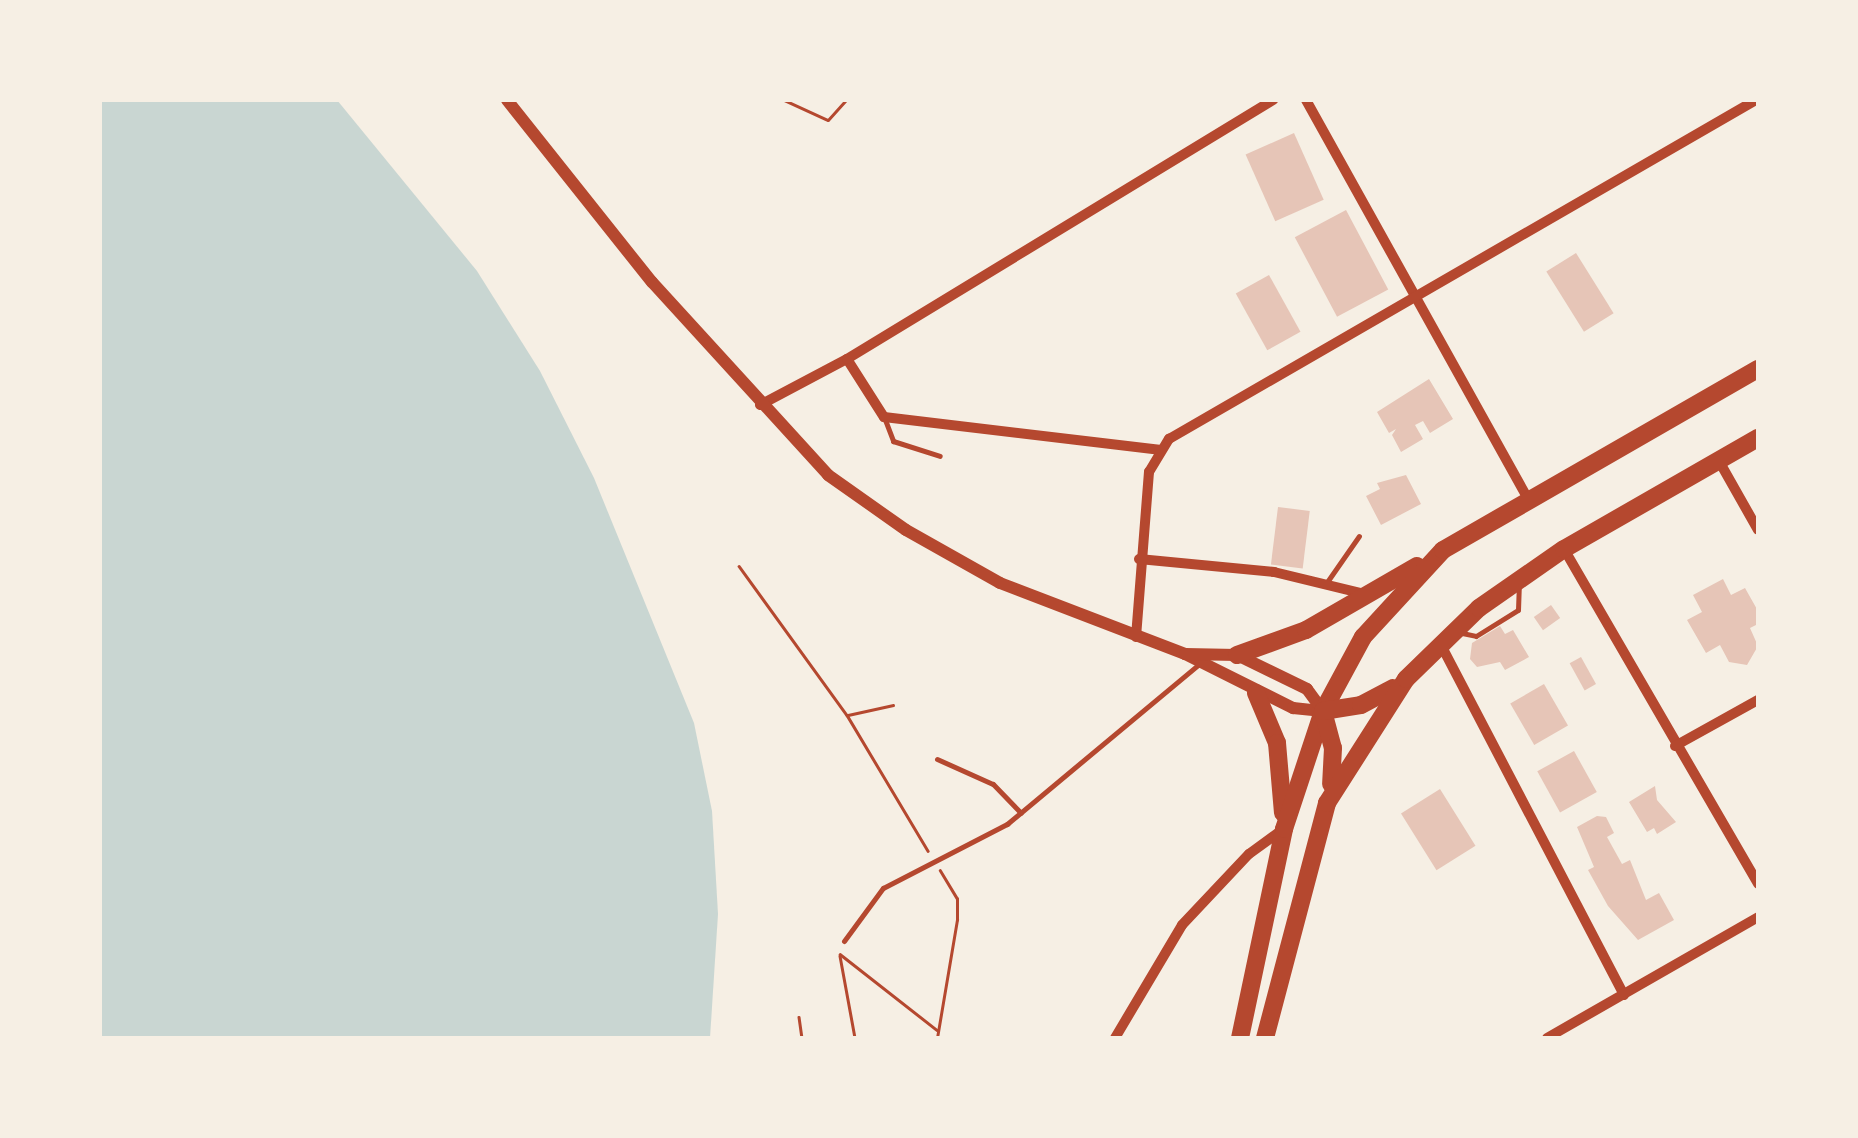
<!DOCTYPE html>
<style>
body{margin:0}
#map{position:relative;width:1858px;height:1138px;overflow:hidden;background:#f6efe4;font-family:"Work Sans",sans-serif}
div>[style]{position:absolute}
.water>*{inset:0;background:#c9d6d2}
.building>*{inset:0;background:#e6c5b7;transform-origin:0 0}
.path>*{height:2.5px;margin:-1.25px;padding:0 1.25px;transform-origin:1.25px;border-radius:1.25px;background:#b5482f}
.service>*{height:5px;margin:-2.5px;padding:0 2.5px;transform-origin:2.5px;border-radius:2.5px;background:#b5482f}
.minor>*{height:10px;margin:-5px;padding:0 5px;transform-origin:5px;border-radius:5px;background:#b5482f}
.tertiary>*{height:12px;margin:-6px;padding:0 6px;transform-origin:6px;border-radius:6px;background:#b5482f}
.primary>*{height:18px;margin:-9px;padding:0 9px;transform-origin:9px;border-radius:9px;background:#b5482f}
.trunk>*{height:18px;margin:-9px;padding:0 9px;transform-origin:9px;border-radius:9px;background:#b5482f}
span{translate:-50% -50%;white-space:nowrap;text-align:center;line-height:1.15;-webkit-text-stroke:9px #f6efe4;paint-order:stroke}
.frame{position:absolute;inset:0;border:102px solid #f6efe4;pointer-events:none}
</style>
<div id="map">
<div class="water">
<div style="clip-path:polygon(100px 100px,337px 100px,477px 271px,540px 371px,594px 478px,694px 723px,712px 811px,718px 914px,710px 1038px,100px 1038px)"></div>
</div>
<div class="building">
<div style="left:1294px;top:133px;width:73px;height:53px;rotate:66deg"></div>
<div style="left:1346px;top:210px;width:90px;height:58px;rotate:62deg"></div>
<div style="left:1576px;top:253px;width:71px;height:35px;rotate:58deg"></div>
<div style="left:1269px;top:275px;width:65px;height:38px;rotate:61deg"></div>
<div style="clip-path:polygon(1429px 379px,1453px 419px,1430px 433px,1423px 421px,1415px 425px,1423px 439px,1401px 452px,1392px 435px,1396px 429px,1389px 433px,1377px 412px)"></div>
<div style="clip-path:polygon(1406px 475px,1421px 504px,1381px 525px,1366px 496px,1380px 489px,1377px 483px)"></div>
<div style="left:1278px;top:507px;width:32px;height:58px;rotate:7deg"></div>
<div style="clip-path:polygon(1723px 579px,1731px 595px,1745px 588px,1758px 611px,1758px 624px,1750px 628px,1758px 646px,1747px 665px,1729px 662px,1720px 645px,1706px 653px,1687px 620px,1702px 612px,1693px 595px)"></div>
<div style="left:1551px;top:605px;width:16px;height:21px;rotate:55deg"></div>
<div style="clip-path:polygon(1500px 626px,1505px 634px,1513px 630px,1529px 657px,1505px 670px,1500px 662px,1477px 667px,1470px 659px,1472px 643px)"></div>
<div style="left:1581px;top:657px;width:31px;height:13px;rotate:61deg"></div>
<div style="left:1544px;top:684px;width:48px;height:39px;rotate:60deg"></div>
<div style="left:1574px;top:751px;width:47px;height:42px;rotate:61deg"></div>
<div style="clip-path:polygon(1655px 786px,1657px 800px,1676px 822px,1657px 834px,1654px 828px,1647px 832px,1629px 802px)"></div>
<div style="left:1440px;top:789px;width:67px;height:46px;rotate:58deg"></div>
<div style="clip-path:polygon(1597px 816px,1606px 817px,1614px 833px,1607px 837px,1622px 864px,1630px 860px,1646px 900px,1659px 893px,1674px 920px,1638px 940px,1608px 906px,1588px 870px,1594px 867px,1577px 827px)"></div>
</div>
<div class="path">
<div style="left:784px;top:100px;width:48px;rotate:24.4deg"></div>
<div style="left:828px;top:120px;width:27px;rotate:-48deg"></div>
<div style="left:739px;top:566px;width:184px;rotate:54.1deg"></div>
<div style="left:847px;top:715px;width:158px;rotate:59.2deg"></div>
<div style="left:848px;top:715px;width:46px;rotate:-12.5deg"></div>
<div style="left:840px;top:954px;width:123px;rotate:38.1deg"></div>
<div style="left:840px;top:956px;width:83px;rotate:79.6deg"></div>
<div style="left:799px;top:1017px;width:21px;rotate:82deg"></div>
<div style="left:937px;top:1038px;width:120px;rotate:-80.4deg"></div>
<div style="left:957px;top:920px;width:21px;rotate:-90deg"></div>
<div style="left:957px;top:899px;width:33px;rotate:-121deg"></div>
</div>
<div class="service">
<div style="left:884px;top:417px;width:26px;rotate:69deg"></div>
<div style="left:893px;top:441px;width:49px;rotate:17.7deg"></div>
<div style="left:1327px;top:582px;width:56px;rotate:-55.2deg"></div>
<div style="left:1462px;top:633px;width:14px;rotate:12deg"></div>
<div style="left:1476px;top:636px;width:49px;rotate:-31.8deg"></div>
<div style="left:1518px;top:610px;width:24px;rotate:-88deg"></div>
<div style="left:937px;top:759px;width:61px;rotate:24.1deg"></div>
<div style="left:993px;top:784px;width:40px;rotate:46deg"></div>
<div style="left:844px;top:941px;width:66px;rotate:-53.7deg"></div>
<div style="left:883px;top:888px;width:140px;rotate:-27.3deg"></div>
<div style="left:1007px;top:824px;width:251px;rotate:-39.8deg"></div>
</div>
<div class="minor">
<div style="left:1306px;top:100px;width:457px;rotate:60.9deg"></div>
<div style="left:847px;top:359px;width:69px;rotate:57.5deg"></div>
<div style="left:884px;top:417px;width:277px;rotate:6.8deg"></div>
<div style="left:760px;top:405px;width:98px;rotate:-27.9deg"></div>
<div style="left:847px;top:359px;width:499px;rotate:-31.3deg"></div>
<div style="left:1719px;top:461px;width:79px;rotate:60.5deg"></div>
<div style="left:1564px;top:549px;width:387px;rotate:59.9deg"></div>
<div style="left:1139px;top:559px;width:136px;rotate:5.5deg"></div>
<div style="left:1274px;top:572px;width:98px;rotate:13.6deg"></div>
<div style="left:1136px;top:637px;width:166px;rotate:-85.5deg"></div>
<div style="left:1149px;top:472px;width:39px;rotate:-59deg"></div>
<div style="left:1169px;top:439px;width:678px;rotate:-30.01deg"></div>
<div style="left:1441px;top:645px;width:395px;rotate:62.4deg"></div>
<div style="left:1675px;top:746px;width:95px;rotate:-29deg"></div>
<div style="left:1115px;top:1038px;width:131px;rotate:-59.3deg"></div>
<div style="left:1182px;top:925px;width:98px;rotate:-46.7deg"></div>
<div style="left:1249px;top:854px;width:39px;rotate:-36deg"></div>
<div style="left:1547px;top:1038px;width:243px;rotate:-29.8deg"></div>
</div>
<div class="tertiary">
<div style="left:507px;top:100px;width:233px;rotate:51.5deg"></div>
<div style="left:652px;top:282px;width:261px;rotate:47.6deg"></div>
<div style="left:828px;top:475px;width:95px;rotate:35.2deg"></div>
<div style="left:906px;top:530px;width:108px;rotate:29.4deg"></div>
<div style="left:1000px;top:583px;width:198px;rotate:21deg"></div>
<div style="left:1185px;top:654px;width:121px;rotate:26.6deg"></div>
<div style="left:1293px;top:708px;width:30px;rotate:6deg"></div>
<div style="left:1323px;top:711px;width:27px;rotate:-126deg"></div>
<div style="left:1307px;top:689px;width:78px;rotate:-154.1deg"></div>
<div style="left:1237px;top:655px;width:52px;rotate:-178.9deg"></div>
</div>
<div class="primary">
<div style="left:1256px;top:693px;width:54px;rotate:67.2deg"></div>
<div style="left:1277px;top:743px;width:70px;rotate:85.1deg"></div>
<div style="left:1240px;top:1038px;width:214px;rotate:-78.1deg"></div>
<div style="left:1284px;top:829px;width:124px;rotate:-71.7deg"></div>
<div style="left:1265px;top:1038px;width:243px;rotate:-75.2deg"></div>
</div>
<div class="trunk">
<div style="left:1237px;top:655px;width:73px;rotate:-19.9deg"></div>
<div style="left:1306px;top:630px;width:128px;rotate:-30deg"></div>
<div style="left:1323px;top:711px;width:84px;rotate:-61.6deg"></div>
<div style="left:1363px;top:637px;width:118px;rotate:-47.4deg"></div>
<div style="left:1443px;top:550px;width:363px;rotate:-29.9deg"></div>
<div style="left:1323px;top:711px;width:38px;rotate:75deg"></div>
<div style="left:1333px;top:748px;width:36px;rotate:93deg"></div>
<div style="left:1323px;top:711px;width:38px;rotate:-9deg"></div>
<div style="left:1361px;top:705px;width:36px;rotate:-28deg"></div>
<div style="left:1327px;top:803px;width:147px;rotate:-57.5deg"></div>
<div style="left:1406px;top:679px;width:102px;rotate:-44.2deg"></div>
<div style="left:1479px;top:608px;width:103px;rotate:-34.8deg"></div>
<div style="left:1564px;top:549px;width:224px;rotate:-29.8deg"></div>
</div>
<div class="frame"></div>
</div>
